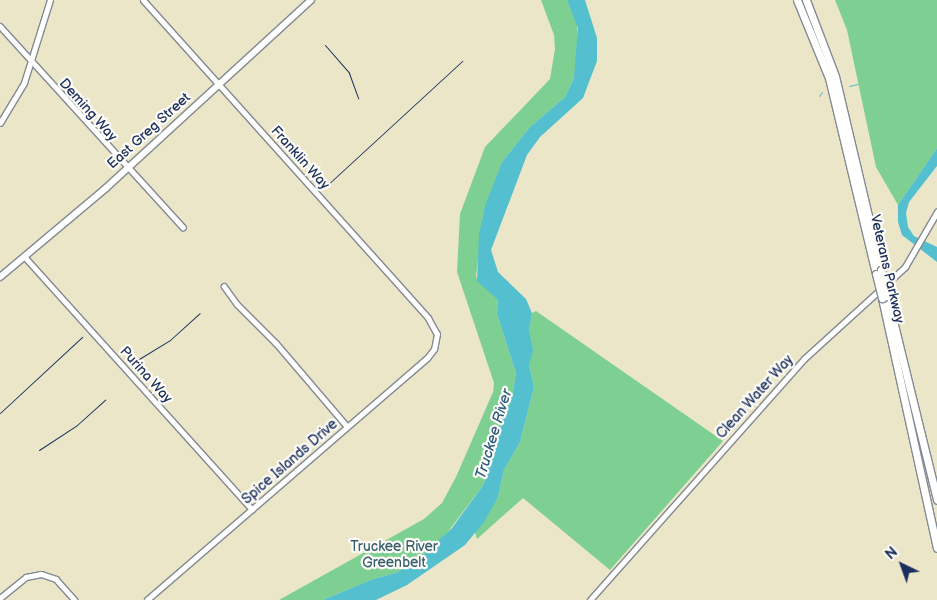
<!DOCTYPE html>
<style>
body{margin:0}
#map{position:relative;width:937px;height:600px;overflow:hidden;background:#ebe6c8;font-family:"Balsamiq Sans",sans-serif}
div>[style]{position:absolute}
.green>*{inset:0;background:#7dd091}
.water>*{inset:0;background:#54bfce}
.stream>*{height:1px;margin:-0.5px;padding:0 0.5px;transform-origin:0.5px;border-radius:0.5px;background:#54bfce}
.roads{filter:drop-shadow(1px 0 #838a93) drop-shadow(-1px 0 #838a93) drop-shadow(0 1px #838a93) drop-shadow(0 -1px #838a93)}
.minor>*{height:4.5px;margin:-2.25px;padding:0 2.25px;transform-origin:2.25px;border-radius:2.25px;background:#fff}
.tertiary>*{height:5px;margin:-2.5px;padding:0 2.5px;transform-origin:2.5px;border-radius:2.5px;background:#fff}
.secondary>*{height:6px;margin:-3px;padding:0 3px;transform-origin:3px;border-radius:3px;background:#fff}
.primary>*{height:7px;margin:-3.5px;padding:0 3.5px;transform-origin:3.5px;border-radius:3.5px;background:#fff}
.rail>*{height:1px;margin:-0.5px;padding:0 0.5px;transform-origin:0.5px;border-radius:0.5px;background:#1b2f5e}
.bridges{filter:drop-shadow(1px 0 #838a93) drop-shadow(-1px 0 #838a93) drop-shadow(0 1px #838a93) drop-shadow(0 -1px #838a93)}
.primary-bridge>*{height:7px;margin:-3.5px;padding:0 3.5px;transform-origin:3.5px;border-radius:3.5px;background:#fff}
span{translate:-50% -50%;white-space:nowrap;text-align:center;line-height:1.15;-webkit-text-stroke:4.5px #fdfcf7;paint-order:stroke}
.street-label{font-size:14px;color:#1b2f5e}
.park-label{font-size:14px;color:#385f6d}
.water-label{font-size:15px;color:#2c5a80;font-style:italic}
.north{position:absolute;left:877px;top:540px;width:50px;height:50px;-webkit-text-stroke:4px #fdfcf7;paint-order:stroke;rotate:318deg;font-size:14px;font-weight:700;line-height:20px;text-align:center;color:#1b2f5e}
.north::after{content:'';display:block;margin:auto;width:18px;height:22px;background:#1b2f5e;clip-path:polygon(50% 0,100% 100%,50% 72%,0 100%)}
</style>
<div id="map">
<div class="green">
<div style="clip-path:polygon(541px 0,567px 0,577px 22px,579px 55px,574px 78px,565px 97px,529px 128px,502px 162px,483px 215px,476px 277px,498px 300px,497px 314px,516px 373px,512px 398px,492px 447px,484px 484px,444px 537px,421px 557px,396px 573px,373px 579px,323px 600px,279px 600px,424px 519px,442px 503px,456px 477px,493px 392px,494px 383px,457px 272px,460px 214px,485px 147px,550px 79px,555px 49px,554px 35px)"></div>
<div style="clip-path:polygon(835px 0,937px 0,937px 148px,898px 205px,876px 167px,847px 30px)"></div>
<div style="clip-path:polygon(536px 311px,723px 441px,610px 570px,523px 498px,477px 539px,475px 532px,498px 497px,504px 470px,520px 442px,534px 387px,529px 365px,529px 331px,532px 313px)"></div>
</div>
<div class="water">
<div style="clip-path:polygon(567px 0,585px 0,597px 38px,597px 61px,583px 98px,540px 137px,527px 155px,491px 250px,498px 272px,526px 299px,532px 313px,529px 331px,533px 350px,529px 365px,534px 387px,520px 442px,504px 470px,498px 497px,484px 522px,465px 545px,407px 585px,376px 600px,323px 600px,373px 579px,396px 573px,421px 557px,452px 528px,484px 484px,492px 447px,512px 398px,516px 373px,497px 314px,498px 300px,477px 281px,479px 235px,485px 206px,502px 162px,529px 128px,565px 97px,574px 78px,578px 28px)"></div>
<div style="clip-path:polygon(937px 148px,937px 166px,909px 202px,906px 213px,908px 227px,914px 236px,937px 247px,937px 262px,902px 235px,898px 222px,898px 205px)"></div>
</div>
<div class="stream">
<div style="left:849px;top:86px;width:9px;rotate:-13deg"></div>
<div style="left:819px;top:96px;width:5px;rotate:-53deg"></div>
</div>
<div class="roads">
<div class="minor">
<div style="left:0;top:26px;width:272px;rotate:47.7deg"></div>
<div style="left:0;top:123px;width:47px;rotate:-59deg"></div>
<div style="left:24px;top:83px;width:87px;rotate:-72.6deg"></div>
<div style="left:24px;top:256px;width:341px;rotate:48deg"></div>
<div style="left:224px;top:286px;width:22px;rotate:54deg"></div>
<div style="left:237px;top:304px;width:55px;rotate:45deg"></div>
<div style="left:276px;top:343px;width:109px;rotate:49.5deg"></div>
<div style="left:0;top:598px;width:33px;rotate:-39deg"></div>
<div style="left:26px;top:577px;width:15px;rotate:-11deg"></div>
<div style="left:41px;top:574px;width:16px;rotate:18deg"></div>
<div style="left:56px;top:579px;width:28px;rotate:48deg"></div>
<div style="left:590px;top:600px;width:322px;rotate:-48.4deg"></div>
<div style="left:804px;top:359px;width:137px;rotate:-42.3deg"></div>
<div style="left:905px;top:267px;width:64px;rotate:-59.8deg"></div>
</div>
<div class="tertiary">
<div style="left:143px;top:0;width:427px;rotate:48.1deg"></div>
<div style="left:428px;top:318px;width:18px;rotate:61deg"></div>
<div style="left:437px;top:334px;width:15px;rotate:101deg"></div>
<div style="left:434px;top:349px;width:11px;rotate:128deg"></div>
<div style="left:427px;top:358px;width:370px;rotate:139.2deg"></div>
</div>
<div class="secondary">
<div style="left:0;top:277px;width:138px;rotate:-40deg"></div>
<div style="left:106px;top:188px;width:278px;rotate:-42.5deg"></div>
</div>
<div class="primary">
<div style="left:797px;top:0;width:84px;rotate:67.7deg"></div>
<div style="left:829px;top:78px;width:202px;rotate:76.5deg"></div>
<div style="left:806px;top:0;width:81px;rotate:69.1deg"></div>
<div style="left:835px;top:76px;width:199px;rotate:76.7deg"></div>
<div style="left:887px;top:296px;width:210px;rotate:76.2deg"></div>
<div style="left:882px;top:298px;width:256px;rotate:77.6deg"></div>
</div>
</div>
<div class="rail">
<div style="left:325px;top:45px;width:37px;rotate:49deg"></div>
<div style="left:349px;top:73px;width:27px;rotate:70deg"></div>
<div style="left:324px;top:188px;width:188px;rotate:-42.6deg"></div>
<div style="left:134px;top:362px;width:42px;rotate:-31.4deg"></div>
<div style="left:170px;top:340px;width:40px;rotate:-42deg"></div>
<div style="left:0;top:413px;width:112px;rotate:-42.8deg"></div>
<div style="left:39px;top:450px;width:45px;rotate:-33.3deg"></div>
<div style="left:77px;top:425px;width:38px;rotate:-42deg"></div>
</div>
<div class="bridges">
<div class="primary-bridge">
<div style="left:881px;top:270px;width:27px;rotate:77deg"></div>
<div style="left:876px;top:274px;width:25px;rotate:76deg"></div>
</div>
</div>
<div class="street-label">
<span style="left:88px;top:110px;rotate:48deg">Deming Way</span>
<span style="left:149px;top:131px;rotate:-42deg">East Greg Street</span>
<span style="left:300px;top:158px;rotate:48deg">Franklin Way</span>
<span style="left:887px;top:269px;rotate:77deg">Veterans Parkway</span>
<span style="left:146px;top:375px;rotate:48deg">Purina Way</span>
<span style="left:755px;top:397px;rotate:-48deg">Clean Water Way</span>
<span style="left:290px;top:462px;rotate:-41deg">Spice Islands Drive</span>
</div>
<div class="park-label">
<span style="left:394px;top:555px">Truckee River<br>Greenbelt</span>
</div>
<div class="water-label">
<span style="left:494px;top:434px;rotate:-73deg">Truckee River</span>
</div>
<div class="north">N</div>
</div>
